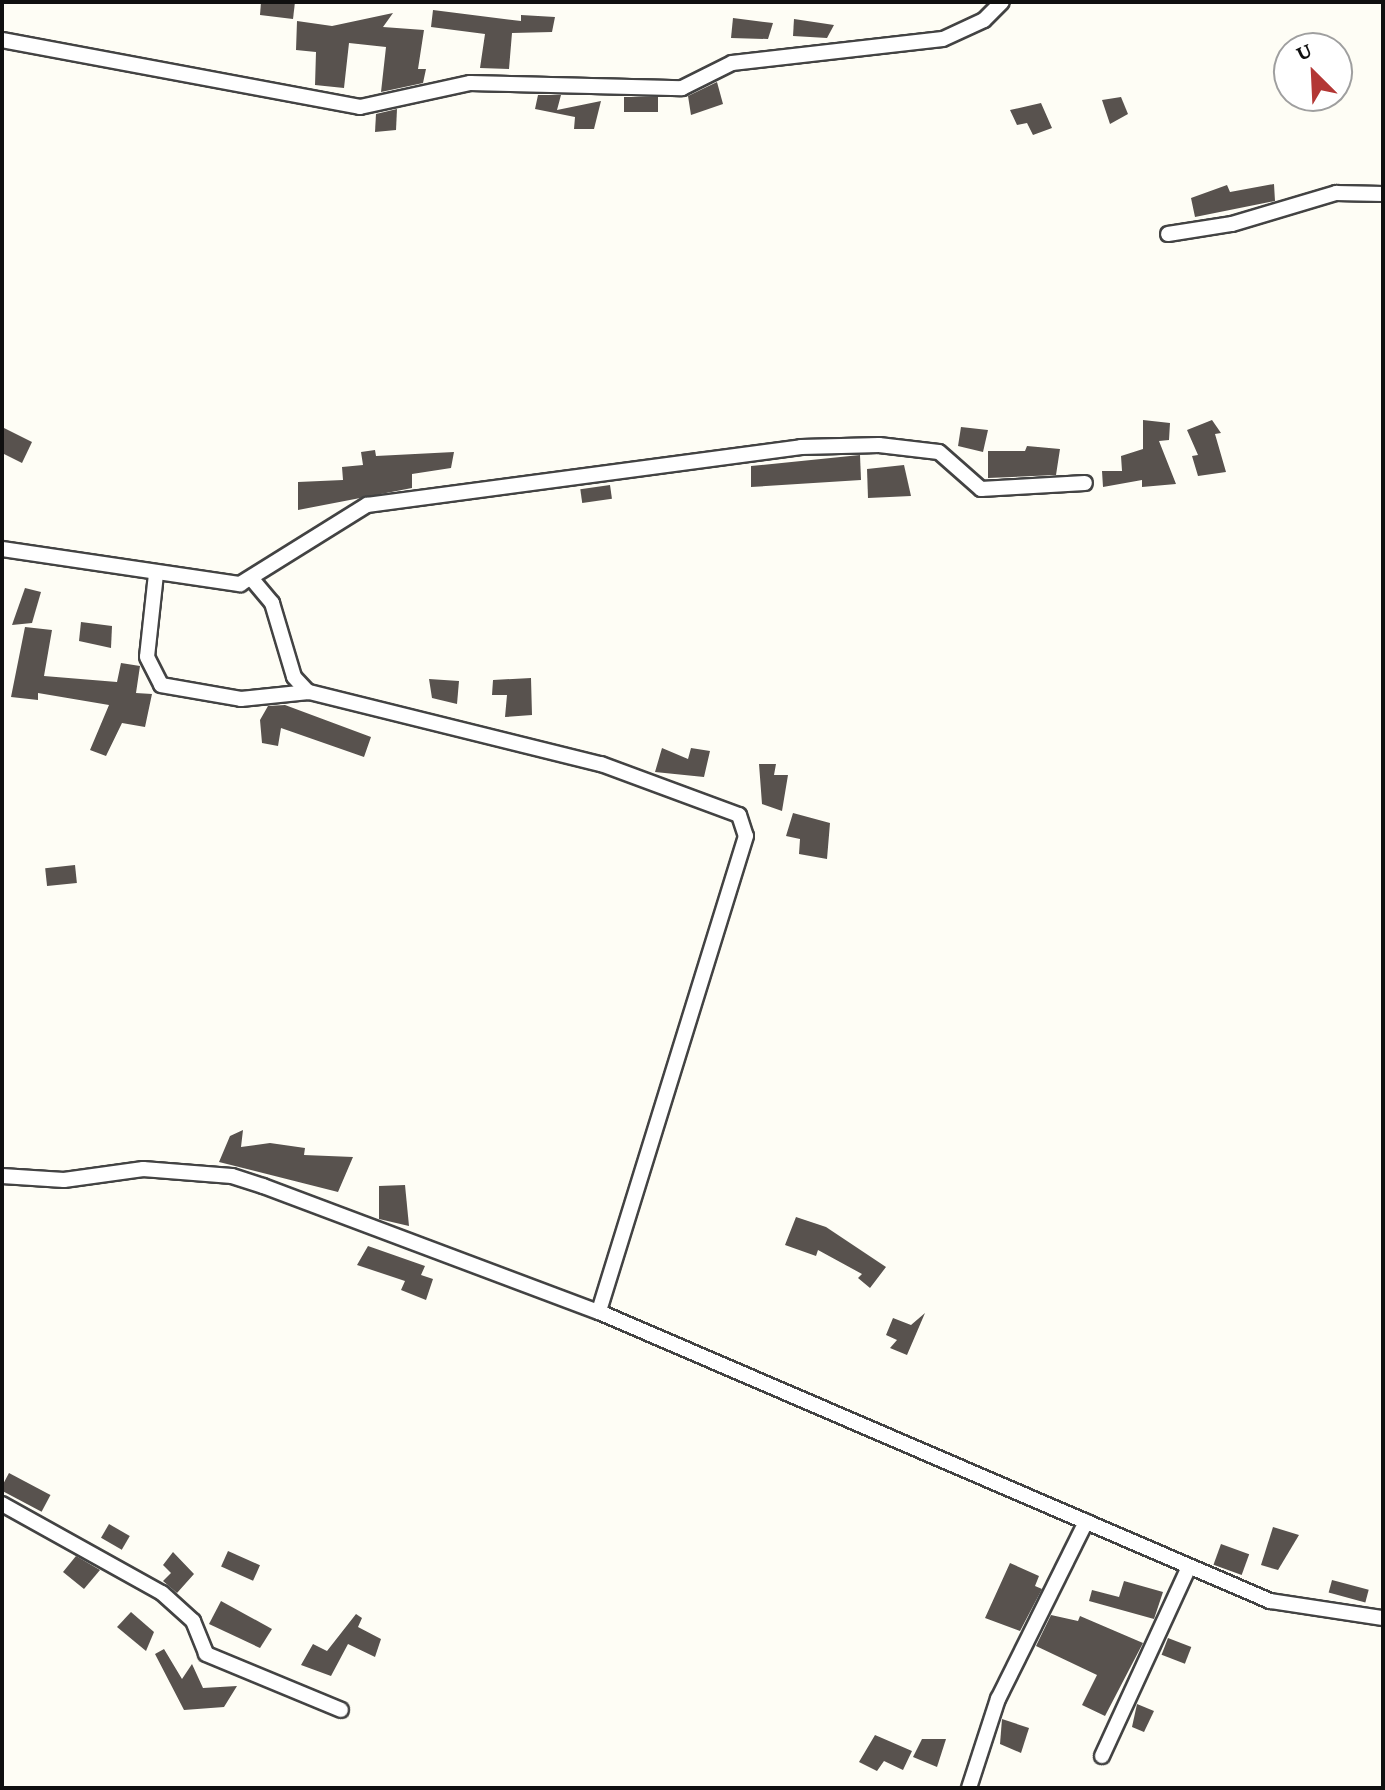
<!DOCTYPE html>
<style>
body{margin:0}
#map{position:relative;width:1385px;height:1790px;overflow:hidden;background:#fefdf5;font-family:"Crimson Pro",serif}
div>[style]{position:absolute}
.building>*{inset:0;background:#58524e;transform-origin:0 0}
.roads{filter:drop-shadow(2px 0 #434343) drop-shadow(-2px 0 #434343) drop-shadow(0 2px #434343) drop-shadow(0 -2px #434343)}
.street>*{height:14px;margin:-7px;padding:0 7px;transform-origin:7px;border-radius:7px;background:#fff}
span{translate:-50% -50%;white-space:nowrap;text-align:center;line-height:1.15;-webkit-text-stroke:8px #fff;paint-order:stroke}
.frame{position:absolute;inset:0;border:4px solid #101010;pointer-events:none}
.north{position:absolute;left:1273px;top:32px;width:80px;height:80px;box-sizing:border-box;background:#fff;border:2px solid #9f9f9f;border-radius:50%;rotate:336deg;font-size:22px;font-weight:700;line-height:32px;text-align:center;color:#101010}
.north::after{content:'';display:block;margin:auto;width:28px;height:36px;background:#b33735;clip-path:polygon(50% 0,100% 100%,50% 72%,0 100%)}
</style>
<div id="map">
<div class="building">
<div style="clip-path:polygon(261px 2px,295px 2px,293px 19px,260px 15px)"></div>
<div style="clip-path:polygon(433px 10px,521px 21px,521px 15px,555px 17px,552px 32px,512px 33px,509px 69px,480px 68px,485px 34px,431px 27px)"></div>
<div style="clip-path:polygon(393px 13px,383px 27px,424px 30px,418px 69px,426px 69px,423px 83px,381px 92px,386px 47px,349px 43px,344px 88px,315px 85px,316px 52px,296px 50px,297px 21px,332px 26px)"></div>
<div style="clip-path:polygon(733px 18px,773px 23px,768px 39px,731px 38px)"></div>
<div style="clip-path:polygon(794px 19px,834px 25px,827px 38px,793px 36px)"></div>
<div style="clip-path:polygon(717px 82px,723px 104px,691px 115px,688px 96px)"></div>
<div style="clip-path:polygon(538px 95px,561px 95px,557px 110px,601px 101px,594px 129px,574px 129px,575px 117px,535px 109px)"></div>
<div style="left:624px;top:97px;width:34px;height:15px"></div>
<div style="clip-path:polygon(1121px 97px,1128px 114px,1110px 124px,1102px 100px)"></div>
<div style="clip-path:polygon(1041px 103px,1052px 128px,1033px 135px,1027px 123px,1017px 125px,1010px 110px)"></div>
<div style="clip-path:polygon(397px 109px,396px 130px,375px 132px,376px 114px)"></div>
<div style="clip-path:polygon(1274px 184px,1275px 201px,1195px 217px,1191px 198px,1227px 185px,1230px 192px)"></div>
<div style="clip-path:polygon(1143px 420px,1170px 423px,1169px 440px,1159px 441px,1176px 484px,1142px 487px,1142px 480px,1103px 487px,1102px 471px,1122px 471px,1121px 456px,1143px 449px)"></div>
<div style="clip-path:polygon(1212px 420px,1221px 433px,1215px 434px,1226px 472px,1198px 476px,1192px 456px,1198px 455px,1187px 430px)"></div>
<div style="clip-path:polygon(2px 427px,32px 442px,22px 463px,2px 453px)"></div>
<div style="clip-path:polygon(961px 427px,988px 430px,983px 452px,958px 446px)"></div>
<div style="clip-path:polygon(1027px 446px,1060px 449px,1056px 475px,988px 478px,988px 451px,1025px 451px)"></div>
<div style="clip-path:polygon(375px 450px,376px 456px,454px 452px,451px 468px,412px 474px,412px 488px,298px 510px,298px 482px,343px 480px,342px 467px,363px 465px,361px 452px)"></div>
<div style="clip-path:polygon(860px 455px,861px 480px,751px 487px,751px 466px)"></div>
<div style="clip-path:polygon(904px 465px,911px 496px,868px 498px,867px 469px)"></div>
<div style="left:610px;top:485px;width:14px;height:30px;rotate:82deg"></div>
<div style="clip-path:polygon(25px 588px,41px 592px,32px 623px,12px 625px)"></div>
<div style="clip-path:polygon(81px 622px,112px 626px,111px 648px,79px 641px)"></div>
<div style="clip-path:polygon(25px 627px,52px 630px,44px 676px,117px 682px,121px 663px,140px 666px,136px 693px,152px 694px,145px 727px,122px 723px,106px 756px,90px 750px,109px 705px,38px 693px,38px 700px,11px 697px)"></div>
<div style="clip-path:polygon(531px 678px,532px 715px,505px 717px,507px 695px,492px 695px,493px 680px)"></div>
<div style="clip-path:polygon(429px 679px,459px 681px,457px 704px,432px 698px)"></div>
<div style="clip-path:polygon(285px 705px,371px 737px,364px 757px,281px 728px,278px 746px,262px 743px,260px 720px,268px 706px)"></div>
<div style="clip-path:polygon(662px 748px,688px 759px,691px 748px,710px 751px,704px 777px,655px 772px)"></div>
<div style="clip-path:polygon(759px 764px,776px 764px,774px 775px,788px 775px,782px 811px,762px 804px)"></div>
<div style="clip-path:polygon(793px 813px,830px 823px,827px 859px,799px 854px,800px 839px,786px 836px)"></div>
<div style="left:75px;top:865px;width:18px;height:30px;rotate:84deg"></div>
<div style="clip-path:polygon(243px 1130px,241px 1147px,270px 1143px,305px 1148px,304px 1155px,353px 1157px,338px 1192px,219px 1162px,230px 1136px)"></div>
<div style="clip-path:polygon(405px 1185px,409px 1226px,379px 1219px,379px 1186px)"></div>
<div style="clip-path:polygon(796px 1217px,826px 1227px,886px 1267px,870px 1288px,858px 1278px,862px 1274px,818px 1250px,816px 1256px,785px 1245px)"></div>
<div style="clip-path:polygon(368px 1246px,425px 1266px,421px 1275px,433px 1279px,426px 1300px,401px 1290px,405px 1281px,357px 1265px)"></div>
<div style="clip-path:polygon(925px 1313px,907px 1355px,890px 1348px,897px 1340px,886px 1335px,893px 1318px,911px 1325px)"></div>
<div style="left:9px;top:1473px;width:47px;height:19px;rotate:28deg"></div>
<div style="left:109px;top:1524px;width:24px;height:16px;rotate:30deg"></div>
<div style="clip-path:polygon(1273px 1527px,1299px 1535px,1278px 1570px,1261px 1565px)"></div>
<div style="left:1221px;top:1544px;width:30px;height:22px;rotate:20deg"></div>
<div style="left:228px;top:1551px;width:35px;height:17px;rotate:24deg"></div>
<div style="clip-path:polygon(173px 1552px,194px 1574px,177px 1593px,163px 1581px,171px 1573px,163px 1565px)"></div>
<div style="clip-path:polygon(76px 1556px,100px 1570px,84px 1589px,63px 1572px)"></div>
<div style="clip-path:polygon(1010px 1563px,1039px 1576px,1035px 1586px,1042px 1589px,1020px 1631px,985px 1618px)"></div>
<div style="left:1332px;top:1580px;width:38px;height:13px;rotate:15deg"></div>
<div style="clip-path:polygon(1124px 1581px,1163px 1592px,1154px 1619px,1089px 1601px,1092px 1590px,1119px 1597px)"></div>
<div style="clip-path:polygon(221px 1601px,272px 1629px,260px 1648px,209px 1624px)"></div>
<div style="clip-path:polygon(131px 1612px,154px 1632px,146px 1651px,117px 1627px)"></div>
<div style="clip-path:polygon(356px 1614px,362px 1618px,358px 1627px,381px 1639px,375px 1657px,348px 1644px,331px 1676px,301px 1665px,313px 1644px,327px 1651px)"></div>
<div style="clip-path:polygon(1051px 1615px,1078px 1621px,1080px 1616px,1143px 1643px,1105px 1716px,1082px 1705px,1097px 1675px,1036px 1646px)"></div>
<div style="left:1168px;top:1638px;width:25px;height:18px;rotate:21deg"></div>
<div style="clip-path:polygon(164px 1649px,182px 1679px,192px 1664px,203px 1688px,237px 1686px,224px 1707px,184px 1710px,155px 1654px)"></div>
<div style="clip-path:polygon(1137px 1704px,1154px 1711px,1144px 1732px,1132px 1727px)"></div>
<div style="clip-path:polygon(1002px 1719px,1029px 1728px,1021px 1753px,1000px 1744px)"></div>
<div style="clip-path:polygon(875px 1735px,912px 1751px,903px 1770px,884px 1761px,877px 1771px,859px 1762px)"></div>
<div style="clip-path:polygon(922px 1739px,946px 1739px,937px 1767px,913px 1757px)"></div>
</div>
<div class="roads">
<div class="street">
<div style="left:2px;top:40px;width:364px;rotate:10.6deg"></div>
<div style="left:360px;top:107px;width:113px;rotate:-12.3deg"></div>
<div style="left:470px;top:83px;width:212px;rotate:1.4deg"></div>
<div style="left:682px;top:88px;width:56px;rotate:-26.6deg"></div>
<div style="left:732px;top:63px;width:212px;rotate:-6.5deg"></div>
<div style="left:943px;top:39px;width:45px;rotate:-24.9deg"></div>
<div style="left:984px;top:20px;width:25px;rotate:-45deg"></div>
<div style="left:1168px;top:234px;width:65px;rotate:-8.9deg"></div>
<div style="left:1232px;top:224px;width:109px;rotate:-16.6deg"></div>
<div style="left:1336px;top:193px;width:47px;rotate:1.2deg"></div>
<div style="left:2px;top:549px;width:241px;rotate:8.4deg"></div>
<div style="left:240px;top:584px;width:150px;rotate:-31.9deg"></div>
<div style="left:367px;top:505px;width:438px;rotate:-7.6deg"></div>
<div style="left:801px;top:447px;width:78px;rotate:-1.5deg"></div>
<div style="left:879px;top:445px;width:60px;rotate:6.7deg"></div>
<div style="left:939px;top:452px;width:56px;rotate:41.4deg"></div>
<div style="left:981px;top:489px;width:104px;rotate:-3.3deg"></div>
<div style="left:156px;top:574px;width:83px;rotate:96.2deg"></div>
<div style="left:147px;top:657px;width:31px;rotate:63deg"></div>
<div style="left:161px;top:685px;width:81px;rotate:9.9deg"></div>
<div style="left:241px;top:699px;width:68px;rotate:-5.9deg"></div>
<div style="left:309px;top:692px;width:301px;rotate:13.9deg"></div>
<div style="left:601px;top:764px;width:147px;rotate:20.3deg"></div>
<div style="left:739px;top:815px;width:22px;rotate:72deg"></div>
<div style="left:746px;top:836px;width:498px;rotate:107.2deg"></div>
<div style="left:251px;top:578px;width:33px;rotate:50deg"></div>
<div style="left:272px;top:603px;width:77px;rotate:73.4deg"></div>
<div style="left:294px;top:677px;width:21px;rotate:47deg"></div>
<div style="left:2px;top:1176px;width:62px;rotate:3.7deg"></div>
<div style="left:64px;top:1180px;width:80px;rotate:-7.9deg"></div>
<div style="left:143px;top:1169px;width:89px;rotate:4.5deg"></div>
<div style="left:232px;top:1176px;width:33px;rotate:18deg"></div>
<div style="left:263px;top:1186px;width:359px;rotate:20.6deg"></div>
<div style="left:599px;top:1312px;width:731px;rotate:23.3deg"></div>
<div style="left:1270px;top:1601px;width:114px;rotate:8.6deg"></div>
<div style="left:2px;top:1504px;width:183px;rotate:29.1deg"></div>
<div style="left:162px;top:1593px;width:42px;rotate:42.1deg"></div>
<div style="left:193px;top:1621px;width:35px;rotate:68deg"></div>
<div style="left:206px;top:1654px;width:146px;rotate:22.5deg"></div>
<div style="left:1102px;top:1756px;width:208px;rotate:-65.3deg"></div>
<div style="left:969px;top:1788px;width:94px;rotate:-72deg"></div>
<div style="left:998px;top:1699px;width:198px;rotate:-63.6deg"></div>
</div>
</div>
<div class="frame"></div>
<div class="north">U</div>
</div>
